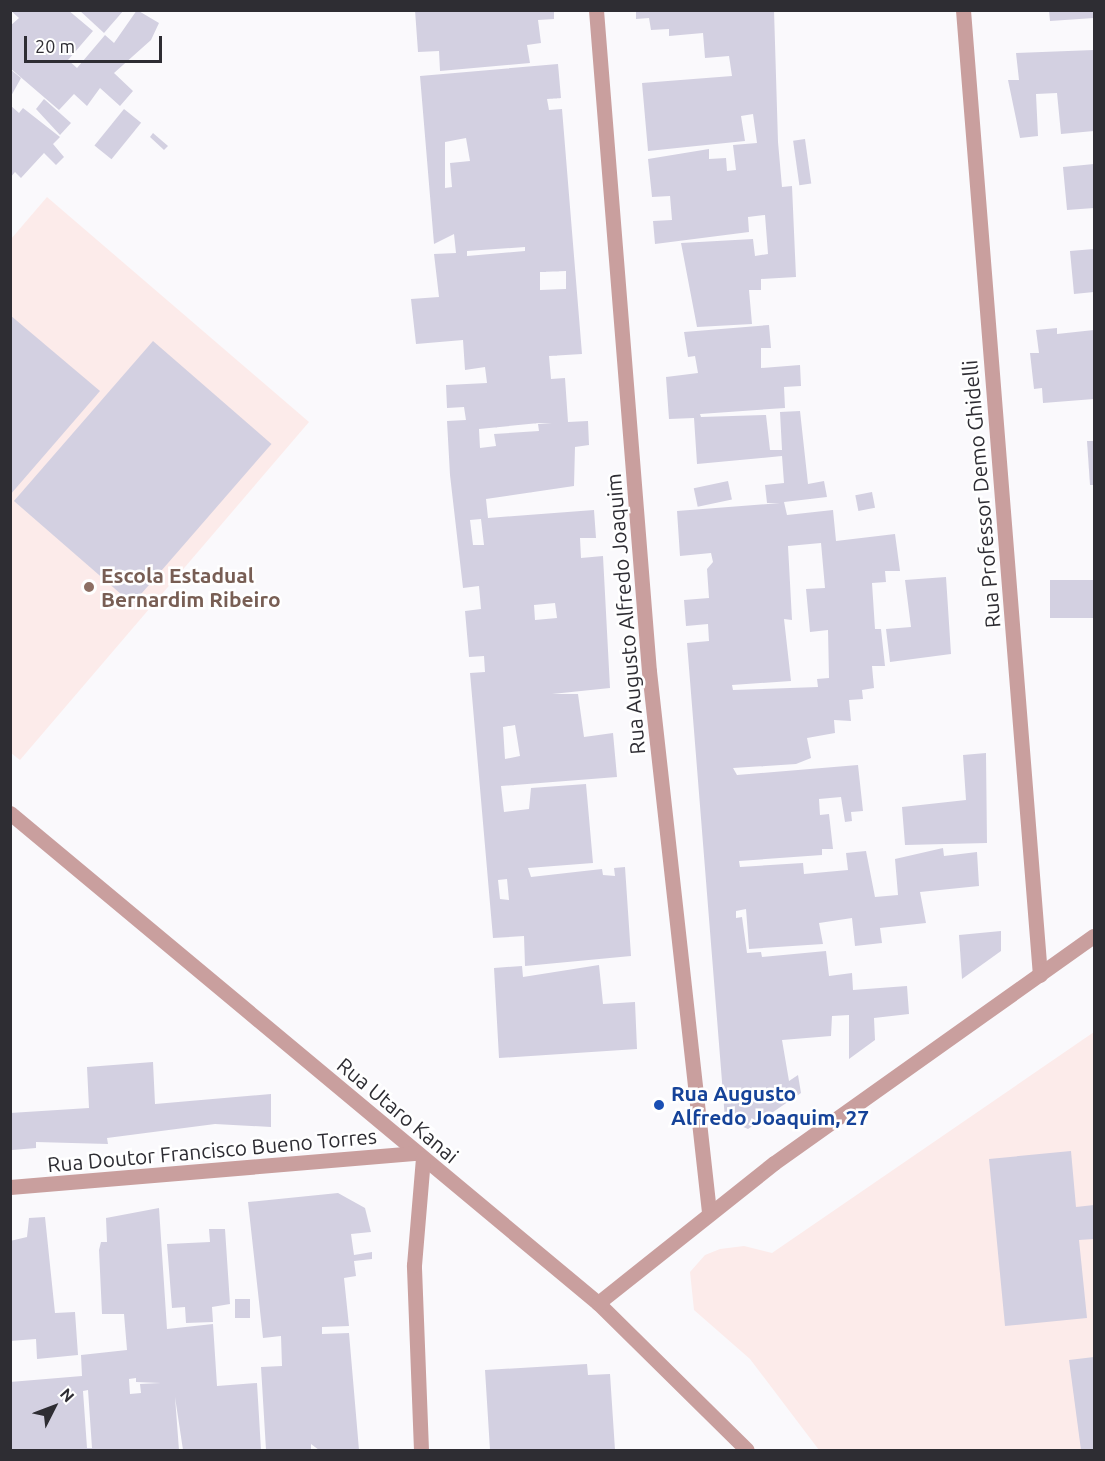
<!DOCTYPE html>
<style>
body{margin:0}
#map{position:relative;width:1105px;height:1461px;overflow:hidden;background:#faf9fc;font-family:Ubuntu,sans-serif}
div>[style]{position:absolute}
.education>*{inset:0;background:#fcebea}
.building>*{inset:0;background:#d3d0e1;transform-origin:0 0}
.minor>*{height:15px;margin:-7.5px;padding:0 7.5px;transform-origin:7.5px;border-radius:7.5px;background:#c99f9e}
.dots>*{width:16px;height:16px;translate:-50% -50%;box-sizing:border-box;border:3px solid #fff;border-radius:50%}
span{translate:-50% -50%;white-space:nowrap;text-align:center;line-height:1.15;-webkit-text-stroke:5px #fff;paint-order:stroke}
.street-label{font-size:21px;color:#2e2d33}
.education-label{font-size:21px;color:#785e54;font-weight:700}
.left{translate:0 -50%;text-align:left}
.transit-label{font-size:21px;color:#164399;font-weight:700}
.frame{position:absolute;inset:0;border:12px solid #2e2d33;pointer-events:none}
.north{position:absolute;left:24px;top:1377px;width:60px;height:60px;-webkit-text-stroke:4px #fff;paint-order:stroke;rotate:48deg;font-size:16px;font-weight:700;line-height:24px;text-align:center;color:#2e2d33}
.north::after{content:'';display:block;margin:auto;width:21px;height:27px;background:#2e2d33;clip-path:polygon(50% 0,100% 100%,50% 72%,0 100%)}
.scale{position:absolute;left:24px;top:36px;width:138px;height:27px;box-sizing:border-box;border:3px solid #2e2d33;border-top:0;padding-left:8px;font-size:18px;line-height:21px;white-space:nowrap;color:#2e2d33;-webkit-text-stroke:4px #fff;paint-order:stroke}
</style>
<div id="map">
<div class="education">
<div style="clip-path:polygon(47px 197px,309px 422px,20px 760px,11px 753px,11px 239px)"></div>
<div style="clip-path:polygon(1094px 1032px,1094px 1450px,819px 1450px,750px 1359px,694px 1310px,690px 1272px,705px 1255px,720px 1249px,744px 1246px,772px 1253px)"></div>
</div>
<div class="building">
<div style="clip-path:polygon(10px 10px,68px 10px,93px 31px,68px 60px,77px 68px,105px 35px,114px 43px,137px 10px,159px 23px,151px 40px,114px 73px,133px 91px,120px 106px,100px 88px,87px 106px,74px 94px,59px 110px,10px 68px,10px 26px,19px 18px)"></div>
<div style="clip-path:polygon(79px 10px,124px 10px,104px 33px)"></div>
<div style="clip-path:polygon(415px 10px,554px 10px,554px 19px,538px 20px,541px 43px,527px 45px,530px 63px,440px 71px,439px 51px,418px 52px)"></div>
<div style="clip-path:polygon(636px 10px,774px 10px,778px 142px,782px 187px,792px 186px,796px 277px,761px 279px,761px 290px,749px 290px,752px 324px,697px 327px,681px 243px,753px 239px,755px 256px,768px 254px,765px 215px,748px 217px,749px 232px,655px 244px,653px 221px,672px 220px,670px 196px,652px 197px,648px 159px,709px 149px,709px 159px,726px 158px,727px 171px,736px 170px,733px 145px,757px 143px,753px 114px,741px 116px,745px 141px,648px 151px,642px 83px,732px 76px,729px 56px,705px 58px,703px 33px,669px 36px,669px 29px,651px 30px,649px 18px,636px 19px)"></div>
<div style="clip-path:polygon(1049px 10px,1094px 10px,1094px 18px,1050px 21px)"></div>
<div style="clip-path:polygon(1094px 50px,1094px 131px,1061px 134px,1057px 93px,1036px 94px,1038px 136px,1020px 138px,1008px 80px,1019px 80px,1016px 53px)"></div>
<div style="clip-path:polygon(evenodd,558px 64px,561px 98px,547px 99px,549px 110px,562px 109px,582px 354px,549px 356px,551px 379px,565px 378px,568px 422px,588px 421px,589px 445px,575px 447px,574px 486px,486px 499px,488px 518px,594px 510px,596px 538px,580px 538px,581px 558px,603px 556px,610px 688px,552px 694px,578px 694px,584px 737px,613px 733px,617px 777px,501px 786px,504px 812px,529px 809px,531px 788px,586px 784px,593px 863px,528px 868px,531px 877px,602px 869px,603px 875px,615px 876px,614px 868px,625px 867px,631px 956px,525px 966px,524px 936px,493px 938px,470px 673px,485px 672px,484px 656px,469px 657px,465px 611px,481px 609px,479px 586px,463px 588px,450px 475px,447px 421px,466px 420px,464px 407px,447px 408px,446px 385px,487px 383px,485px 367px,465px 370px,463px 340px,416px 344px,411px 299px,439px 297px,434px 254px,456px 253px,454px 234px,434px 244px,420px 76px,558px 64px,466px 138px,470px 161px,450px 163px,452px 187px,445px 188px,445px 142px,466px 138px,558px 64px,525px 247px,525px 251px,467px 256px,467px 251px,525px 247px,558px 64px,566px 271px,566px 289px,540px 290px,540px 272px,566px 271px,558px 64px,539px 423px,552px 423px,538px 424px,539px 431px,494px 434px,496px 446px,480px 448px,479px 429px,539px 423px,558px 64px,481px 519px,484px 545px,473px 545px,470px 520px,481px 519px,558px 64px,555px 603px,557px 618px,535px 620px,534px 605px,555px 603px,558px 64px,515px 725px,520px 756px,505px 759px,503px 727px,515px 725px,558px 64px,507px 879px,509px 900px,500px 899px,498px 880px,507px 879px)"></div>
<div style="clip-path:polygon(10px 69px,21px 78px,10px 98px)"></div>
<div style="clip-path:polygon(44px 99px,71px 123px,60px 135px,36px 109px)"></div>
<div style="clip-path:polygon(10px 105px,19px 113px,23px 108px,60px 137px,53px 144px,64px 157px,56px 165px,44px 153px,21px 178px,15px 172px,10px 178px)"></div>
<div style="left:124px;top:109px;width:22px;height:47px;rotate:39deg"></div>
<div style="clip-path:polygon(153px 133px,168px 146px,164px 150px,150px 137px)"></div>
<div style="left:805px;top:139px;width:45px;height:12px;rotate:82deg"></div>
<div style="clip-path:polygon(1094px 164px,1094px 208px,1067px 210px,1063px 167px)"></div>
<div style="clip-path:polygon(1094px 249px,1094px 292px,1074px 294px,1070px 251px)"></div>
<div style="clip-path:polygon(10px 315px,100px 391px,10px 495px)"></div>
<div style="clip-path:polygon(evenodd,769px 325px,771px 348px,761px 348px,761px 368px,800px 365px,801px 386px,784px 387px,785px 408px,700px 414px,701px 417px,766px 415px,770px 450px,782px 450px,780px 412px,800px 411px,808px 484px,824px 481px,827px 497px,784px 502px,787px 515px,833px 510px,836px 541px,895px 534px,900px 571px,885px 571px,886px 582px,872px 583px,875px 629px,881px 629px,885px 666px,872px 666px,874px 688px,862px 690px,863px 699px,849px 700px,851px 721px,834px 720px,835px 733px,807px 738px,811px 758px,796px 764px,733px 768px,737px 775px,858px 765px,863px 811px,851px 812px,852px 821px,845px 822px,841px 797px,819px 799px,820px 815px,829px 814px,833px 849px,822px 849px,822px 855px,739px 861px,740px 867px,803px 863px,804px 874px,848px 870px,846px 853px,866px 851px,875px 897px,898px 895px,895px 859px,943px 848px,944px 856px,977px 852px,979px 886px,920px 892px,926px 923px,880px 928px,882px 943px,855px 946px,852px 918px,819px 923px,823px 944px,749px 949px,746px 909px,736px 911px,736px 918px,742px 917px,747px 953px,761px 952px,762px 957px,826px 951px,829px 976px,852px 973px,853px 990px,907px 986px,909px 1014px,874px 1018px,875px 1040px,849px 1059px,849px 1015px,832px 1016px,831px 1036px,782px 1040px,789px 1081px,798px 1075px,801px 1093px,748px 1129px,725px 1119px,687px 643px,709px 641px,708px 624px,686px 626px,684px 600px,709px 598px,707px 569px,713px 562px,711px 553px,680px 556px,677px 511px,780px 503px,767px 503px,765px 485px,784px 483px,782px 456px,697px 464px,694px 418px,669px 419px,666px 377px,698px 373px,695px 356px,688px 357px,684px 332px,769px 325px,821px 543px,825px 588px,806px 589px,810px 632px,828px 630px,829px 678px,817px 679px,818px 687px,733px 690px,732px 685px,791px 681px,784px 619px,792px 620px,788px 546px,821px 543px)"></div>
<div style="clip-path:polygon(1057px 328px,1057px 334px,1094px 330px,1094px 399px,1043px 403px,1042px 388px,1034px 389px,1030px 353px,1039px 353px,1036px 330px)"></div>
<div style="left:153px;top:341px;width:157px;height:212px;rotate:41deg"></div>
<div style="clip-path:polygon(1087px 441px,1094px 441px,1094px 485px,1090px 485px)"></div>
<div style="left:728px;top:481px;width:19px;height:35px;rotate:78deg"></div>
<div style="left:872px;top:492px;width:16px;height:17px;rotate:79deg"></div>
<div style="clip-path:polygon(946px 577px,951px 654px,890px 662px,886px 629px,911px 627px,905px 580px)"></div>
<div style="left:1094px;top:580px;width:38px;height:44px;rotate:90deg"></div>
<div style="clip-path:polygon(986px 753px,987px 843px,905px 845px,902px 807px,966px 800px,963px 755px)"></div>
<div style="clip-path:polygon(1001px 931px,1001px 951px,962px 979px,959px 935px)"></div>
<div style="clip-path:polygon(599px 965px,603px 1004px,635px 1002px,637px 1049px,499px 1058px,494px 968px,522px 966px,523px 977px)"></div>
<div style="clip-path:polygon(153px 1062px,155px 1104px,271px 1094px,271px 1127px,215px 1124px,107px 1138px,108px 1144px,36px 1142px,36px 1148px,12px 1150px,10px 1113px,89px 1108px,87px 1067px)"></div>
<div style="clip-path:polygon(1071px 1151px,1076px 1207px,1094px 1205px,1094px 1239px,1079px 1240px,1087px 1318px,1005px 1326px,989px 1159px)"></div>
<div style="clip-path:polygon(338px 1193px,365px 1208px,371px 1232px,351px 1234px,354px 1255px,372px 1252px,372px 1259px,354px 1261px,356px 1276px,344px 1278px,349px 1326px,322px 1327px,322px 1334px,349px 1333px,359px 1450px,319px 1450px,311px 1444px,311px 1450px,266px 1450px,261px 1367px,282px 1366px,281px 1336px,263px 1338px,248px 1202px)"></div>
<div style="clip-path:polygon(evenodd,159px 1208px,167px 1329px,213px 1324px,217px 1386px,257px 1383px,261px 1450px,183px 1450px,175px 1397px,179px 1450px,10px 1450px,10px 1382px,82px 1376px,81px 1355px,127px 1350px,124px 1314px,102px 1314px,99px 1250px,101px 1242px,107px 1242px,106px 1218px,159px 1208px,136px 1378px,136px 1382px,161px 1383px,140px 1384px,141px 1393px,130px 1394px,129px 1379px,136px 1378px,159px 1208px,88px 1390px,92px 1448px,87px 1448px,83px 1391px,88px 1390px)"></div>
<div style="clip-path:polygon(45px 1217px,55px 1313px,75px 1312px,78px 1355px,37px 1359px,36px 1339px,10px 1341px,10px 1241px,27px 1237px,29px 1218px)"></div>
<div style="clip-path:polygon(209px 1229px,225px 1229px,230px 1304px,212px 1307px,213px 1322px,186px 1323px,185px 1307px,172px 1308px,167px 1244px,210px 1242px)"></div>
<div style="left:235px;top:1299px;width:15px;height:19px"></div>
<div style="clip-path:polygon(1094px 1357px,1094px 1450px,1081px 1450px,1069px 1360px)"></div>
<div style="clip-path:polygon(587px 1364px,588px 1375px,610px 1374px,615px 1450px,490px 1450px,485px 1370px)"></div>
</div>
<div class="minor">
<div style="left:596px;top:10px;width:663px;rotate:85.42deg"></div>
<div style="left:649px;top:671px;width:544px;rotate:83.67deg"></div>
<div style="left:963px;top:10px;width:968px;rotate:85.44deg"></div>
<div style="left:10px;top:813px;width:765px;rotate:39.81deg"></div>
<div style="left:598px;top:1303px;width:209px;rotate:44.6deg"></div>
<div style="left:10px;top:1187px;width:408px;rotate:-4.8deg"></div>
<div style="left:598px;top:1303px;width:225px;rotate:-38.5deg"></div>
<div style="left:774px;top:1163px;width:392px;rotate:-35.4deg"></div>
<div style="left:421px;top:1450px;width:185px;rotate:-92.2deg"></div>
<div style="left:414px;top:1265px;width:107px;rotate:-85.2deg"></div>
</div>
<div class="dots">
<div style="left:89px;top:587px;background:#8d6e63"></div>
<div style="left:659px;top:1105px;background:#1a4fb4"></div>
</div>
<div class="street-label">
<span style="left:981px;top:494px;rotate:-95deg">Rua Professor Demo Ghidelli</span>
<span style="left:625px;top:614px;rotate:-95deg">Rua Augusto Alfredo Joaquim</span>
<span style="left:398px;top:1110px;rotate:40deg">Rua Utaro Kanai</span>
<span style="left:212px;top:1150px;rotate:-5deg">Rua Doutor Francisco Bueno Torres</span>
</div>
<div class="education-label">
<span class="left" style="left:101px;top:587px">Escola Estadual<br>Bernardim Ribeiro</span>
</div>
<div class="transit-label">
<span class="left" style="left:671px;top:1105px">Rua Augusto<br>Alfredo Joaquim, 27</span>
</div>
<div class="frame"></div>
<div class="north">N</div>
<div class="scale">20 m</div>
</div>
